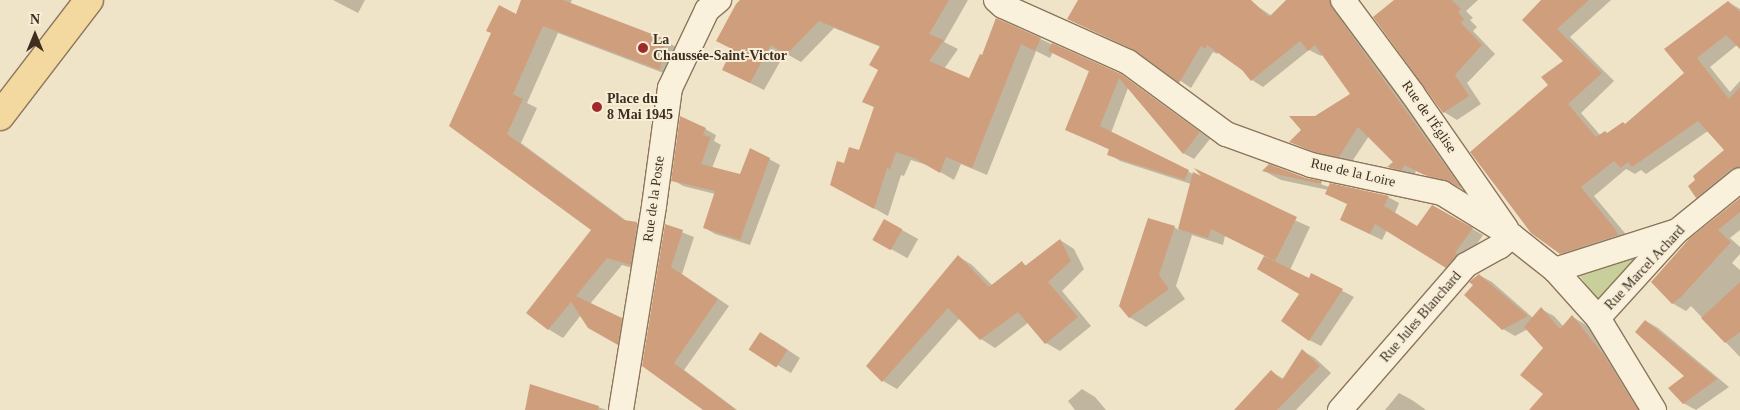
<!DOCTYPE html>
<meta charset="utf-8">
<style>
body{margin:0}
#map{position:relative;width:1740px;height:410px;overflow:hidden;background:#f0e4c8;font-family:Georgia,serif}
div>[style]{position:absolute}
.green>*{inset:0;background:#c9cf9b}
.shadow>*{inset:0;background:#0003;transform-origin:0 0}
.building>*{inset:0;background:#cf9f7d;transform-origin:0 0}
.roads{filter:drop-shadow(1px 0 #8d765c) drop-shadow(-1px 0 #8d765c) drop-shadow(0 1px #8d765c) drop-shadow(0 -1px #8d765c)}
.minor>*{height:24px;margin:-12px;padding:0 12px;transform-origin:12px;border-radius:12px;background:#faf1dc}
.primary>*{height:28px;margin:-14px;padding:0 14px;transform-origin:14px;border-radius:14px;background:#f3d9a0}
.dots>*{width:14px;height:14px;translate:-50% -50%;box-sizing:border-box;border:2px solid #f7eed8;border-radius:50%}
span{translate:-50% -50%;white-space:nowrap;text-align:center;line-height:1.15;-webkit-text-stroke:4px #f7eed8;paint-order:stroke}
.poi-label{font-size:14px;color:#3d2e20;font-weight:700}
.left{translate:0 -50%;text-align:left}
.street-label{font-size:14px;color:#3d2e20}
.north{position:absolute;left:10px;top:10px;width:50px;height:50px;-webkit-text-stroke:4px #f7eed8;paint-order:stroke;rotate:0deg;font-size:14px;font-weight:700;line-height:20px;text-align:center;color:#3d2e20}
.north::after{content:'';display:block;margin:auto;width:18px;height:22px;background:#3d2e20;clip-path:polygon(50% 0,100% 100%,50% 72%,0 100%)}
</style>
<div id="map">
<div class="green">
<div style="clip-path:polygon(1652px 249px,1607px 300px,1596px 299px,1578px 273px)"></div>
</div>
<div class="shadow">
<div style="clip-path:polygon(333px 0,365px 0,358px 13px)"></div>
<div style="clip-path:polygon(522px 0,572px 0,570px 4px,664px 40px,679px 49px,674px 77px,558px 33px,527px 103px,537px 108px,521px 143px,628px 222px,637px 223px,651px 232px,645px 272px,622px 265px,590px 304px,636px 327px,632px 351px,589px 327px,581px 315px,563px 338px,548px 329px,593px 230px,451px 125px,517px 16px)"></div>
<div style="clip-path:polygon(742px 0,968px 0,944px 42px,958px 49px,944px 69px,970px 80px,982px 57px,996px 19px,1120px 75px,1210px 139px,1194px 159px,1183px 153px,1128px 88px,1111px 133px,1193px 174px,1310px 227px,1290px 270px,1309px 280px,1312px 275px,1354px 297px,1321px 346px,1309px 340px,1300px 294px,1259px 268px,1266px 256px,1225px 236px,1223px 245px,1192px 235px,1176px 286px,1185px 299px,1146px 327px,1129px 317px,1174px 227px,1179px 230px,1191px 184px,1120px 161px,1109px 154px,1110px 150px,1067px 129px,1090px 72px,1053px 52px,1050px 58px,1036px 51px,987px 175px,961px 164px,954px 180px,930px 166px,911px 160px,904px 176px,901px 175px,888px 216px,846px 193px,845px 165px,860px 152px,875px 108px,864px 101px,880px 70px,881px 47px,834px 28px,801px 62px,785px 53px,764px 90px,738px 77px,733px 49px)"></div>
<div style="clip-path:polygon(1080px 0,1248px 0,1272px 16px,1288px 0,1340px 0,1471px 193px,1461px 187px,1438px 181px,1416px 171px,1414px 176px,1400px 173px,1389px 167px,1394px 163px,1369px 136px,1351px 163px,1328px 158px,1291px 142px,1316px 118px,1352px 94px,1323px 54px,1321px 56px,1309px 50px,1263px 87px,1252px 80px,1243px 69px,1219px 52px,1217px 54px,1213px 52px,1191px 88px,1140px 53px,1068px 19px)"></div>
<div style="clip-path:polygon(1396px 0,1478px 0,1466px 11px,1473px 18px,1470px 20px,1477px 27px,1473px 31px,1495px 54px,1467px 83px,1481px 104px,1457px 120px,1444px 112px)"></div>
<div style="clip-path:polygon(1542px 0,1611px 0,1570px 37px,1614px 81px,1581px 113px,1601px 136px,1626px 125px,1685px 73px,1728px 2px,1740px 9px,1740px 48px,1737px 45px,1710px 67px,1730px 92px,1740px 81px,1740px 131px,1708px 131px,1646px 174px,1641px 170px,1635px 174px,1626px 169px,1594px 196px,1629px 238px,1575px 261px,1561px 253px,1550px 86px,1565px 61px)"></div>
<div style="clip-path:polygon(705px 129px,716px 135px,714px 141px,721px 145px,712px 168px,740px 175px,769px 159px,780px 165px,750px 245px,715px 234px,705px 228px,715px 194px,683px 186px,673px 180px)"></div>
<div style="clip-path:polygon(1740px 153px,1740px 182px,1709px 205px,1696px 197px)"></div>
<div style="clip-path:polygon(1269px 166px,1329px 187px,1388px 197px,1399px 203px,1395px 213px,1417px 227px,1432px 206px,1483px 235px,1458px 273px,1387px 230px,1382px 240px,1353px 226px,1349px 205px,1328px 190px,1281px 180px,1264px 171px)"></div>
<div style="clip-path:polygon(1740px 199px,1740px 230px,1730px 238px,1740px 247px,1740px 254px,1732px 263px,1740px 270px,1740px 357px,1691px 306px,1686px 311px,1672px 303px,1652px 282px)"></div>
<div style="left:884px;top:220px;width:39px;height:22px;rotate:29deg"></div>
<div style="clip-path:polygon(666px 226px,694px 237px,682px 274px,729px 306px,684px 370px,737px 410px,705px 410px,643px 365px)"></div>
<div style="clip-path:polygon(1060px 240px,1074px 249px,1084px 269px,1062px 291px,1091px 326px,1060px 351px,1046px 343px,1029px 322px,995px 348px,981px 339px,960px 318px,897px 389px,883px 381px,958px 256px,972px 265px,993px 286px,1022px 263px,1027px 266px)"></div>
<div style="clip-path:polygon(1479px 275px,1492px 282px,1533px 318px,1541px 309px,1554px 316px,1564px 327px,1573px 317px,1586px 325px,1616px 363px,1647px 410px,1531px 410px,1544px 394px,1545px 348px,1528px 329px,1515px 336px,1503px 329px,1475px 284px)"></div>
<div style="clip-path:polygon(1646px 321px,1658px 328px,1729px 387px,1696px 410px,1683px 403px,1686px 377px)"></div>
<div style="clip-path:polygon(773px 340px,800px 358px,791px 373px,750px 349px)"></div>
<div style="clip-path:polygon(1303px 351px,1315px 358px,1331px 373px,1296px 410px,1252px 410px,1271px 372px,1284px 379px)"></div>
<div style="clip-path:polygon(531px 385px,607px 410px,526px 410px)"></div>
<div style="clip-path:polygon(1082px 389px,1095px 397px,1106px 410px,1075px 410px,1068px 401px)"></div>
<div style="clip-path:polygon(1399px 393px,1412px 400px,1426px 410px,1385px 410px)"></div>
</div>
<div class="building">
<div style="clip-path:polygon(521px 0,563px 0,665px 39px,660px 70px,543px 26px,513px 94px,523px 99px,507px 134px,624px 220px,637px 222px,631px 265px,607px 258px,576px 296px,622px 318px,618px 345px,588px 328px,571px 302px,548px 330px,526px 313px,591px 230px,449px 126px,491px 33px,486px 31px,499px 5px,516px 14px)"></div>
<div style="clip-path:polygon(740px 0,949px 0,929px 34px,944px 40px,929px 61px,969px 78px,980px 54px,982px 55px,996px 18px,1041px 38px,1035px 51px,1021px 44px,972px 168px,946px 157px,940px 173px,914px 158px,896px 152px,890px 169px,887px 168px,874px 209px,830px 185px,837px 161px,844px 163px,849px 147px,859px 150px,866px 130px,874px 107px,862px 102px,878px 70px,869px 65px,880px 46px,819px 21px,786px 55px,771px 45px,750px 83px,722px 70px,732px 49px,716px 41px,736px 4px)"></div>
<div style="clip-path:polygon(1078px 0,1251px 0,1269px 17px,1286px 0,1330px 0,1332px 8px,1462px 189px,1449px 181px,1425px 175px,1404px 165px,1402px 170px,1387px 167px,1393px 162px,1358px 127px,1339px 157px,1315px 152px,1289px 142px,1301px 130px,1289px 116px,1315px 116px,1350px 94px,1315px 45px,1308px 51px,1300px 41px,1251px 81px,1242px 70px,1207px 45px,1205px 49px,1201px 46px,1179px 83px,1134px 50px,1067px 19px)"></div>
<div style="clip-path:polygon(1394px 0,1452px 0,1461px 9px,1458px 12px,1464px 19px,1461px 23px,1482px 45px,1455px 75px,1469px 96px,1443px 113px,1373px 17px)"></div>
<div style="clip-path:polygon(1541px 0,1589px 0,1557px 29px,1602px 73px,1568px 104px,1596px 137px,1605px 131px,1607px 133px,1623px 122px,1625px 124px,1684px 73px,1664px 49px,1728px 1px,1740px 12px,1740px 49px,1726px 35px,1697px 58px,1729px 99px,1740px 87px,1740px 167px,1731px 169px,1696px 198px,1688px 186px,1695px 180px,1693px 176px,1724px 150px,1698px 121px,1632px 167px,1628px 162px,1621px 168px,1614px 161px,1581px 187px,1615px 229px,1618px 235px,1560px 254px,1531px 233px,1470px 152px,1548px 85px,1541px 77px,1563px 61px,1522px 20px)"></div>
<div style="clip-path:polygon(1052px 43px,1121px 74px,1200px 132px,1183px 154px,1119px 78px,1100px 126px,1189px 170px,1185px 180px,1116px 158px,1107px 155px,1109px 149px,1065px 130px,1089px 71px,1048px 51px)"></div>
<div style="clip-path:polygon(680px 116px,706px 128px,703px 135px,711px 137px,701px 164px,740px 174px,750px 148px,770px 158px,740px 240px,703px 228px,715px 191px,671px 181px)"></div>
<div style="clip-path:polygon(1269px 164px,1306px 178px,1322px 181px,1321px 184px,1262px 171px)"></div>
<div style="clip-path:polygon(1194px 168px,1297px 217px,1275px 261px,1211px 229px,1208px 238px,1178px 229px,1193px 172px,1201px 176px)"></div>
<div style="clip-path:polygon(1330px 183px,1389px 196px,1384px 206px,1417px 226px,1432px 205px,1473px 228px,1455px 253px,1457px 255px,1446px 268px,1375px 224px,1370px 234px,1340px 220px,1347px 204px,1325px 194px)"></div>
<div style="clip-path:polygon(1740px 198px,1740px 212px,1718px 230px,1731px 242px,1681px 297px,1672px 304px,1651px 282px,1689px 239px)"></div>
<div style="clip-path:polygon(1148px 218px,1175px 226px,1159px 275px,1169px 289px,1129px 318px,1119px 306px)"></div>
<div style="left:884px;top:219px;width:21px;height:24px;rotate:29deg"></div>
<div style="clip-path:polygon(665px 224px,683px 230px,671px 267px,718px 299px,674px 363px,736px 410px,703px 410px,642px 366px)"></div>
<div style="clip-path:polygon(1060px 239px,1071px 261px,1048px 282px,1078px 317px,1045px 344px,1018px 312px,980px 340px,948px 308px,882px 382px,866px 366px,958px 255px,989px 287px,1022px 261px,1025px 266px)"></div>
<div style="clip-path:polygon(1264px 256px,1309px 278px,1311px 273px,1343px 289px,1309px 341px,1281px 321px,1299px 294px,1257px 269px)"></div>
<div style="clip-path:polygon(1479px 274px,1481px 276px,1528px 316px,1502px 330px,1464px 295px,1473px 285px,1469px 282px)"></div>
<div style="clip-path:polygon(1740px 282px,1740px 332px,1725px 343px,1701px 318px)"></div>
<div style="clip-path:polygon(1541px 307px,1560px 329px,1572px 315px,1603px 354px,1638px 410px,1529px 410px,1543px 394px,1520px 375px,1543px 348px,1524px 327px)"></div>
<div style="clip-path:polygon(1645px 320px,1717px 379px,1683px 404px,1668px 388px,1684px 376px,1635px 332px)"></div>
<div style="left:760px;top:332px;width:33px;height:21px;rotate:33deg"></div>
<div style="clip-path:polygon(1302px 349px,1320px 366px,1277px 410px,1234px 410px,1271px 370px,1282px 380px)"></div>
<div style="clip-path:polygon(530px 384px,599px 406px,598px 410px,525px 410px)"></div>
</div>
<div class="roads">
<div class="minor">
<div style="left:996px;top:0;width:9px;rotate:41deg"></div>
<div style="left:1003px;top:6px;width:137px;rotate:24.1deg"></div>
<div style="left:1128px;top:62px;width:122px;rotate:36.3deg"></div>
<div style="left:1226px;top:134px;width:90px;rotate:20deg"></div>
<div style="left:1311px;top:165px;width:134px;rotate:12.1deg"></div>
<div style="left:1442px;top:193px;width:82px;rotate:31.6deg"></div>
<div style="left:1512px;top:236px;width:55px;rotate:38.3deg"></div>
<div style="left:1555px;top:270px;width:64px;rotate:48.1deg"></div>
<div style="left:1598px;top:318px;width:108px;rotate:58.7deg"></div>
<div style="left:1343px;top:0;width:116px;rotate:53.4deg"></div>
<div style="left:1412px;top:93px;width:165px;rotate:55.2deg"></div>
<div style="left:1555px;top:270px;width:125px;rotate:-17.7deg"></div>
<div style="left:1598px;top:318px;width:116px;rotate:-47.8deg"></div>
<div style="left:1676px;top:232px;width:82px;rotate:-39.1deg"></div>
<div style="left:621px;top:410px;width:207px;rotate:-80.8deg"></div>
<div style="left:654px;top:206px;width:119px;rotate:-82.3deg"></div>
<div style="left:670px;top:88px;width:86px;rotate:-64.6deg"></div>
<div style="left:707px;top:10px;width:16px;rotate:-40deg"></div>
<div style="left:1340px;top:410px;width:192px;rotate:-49deg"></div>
<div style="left:1466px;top:265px;width:38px;rotate:-29deg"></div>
<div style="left:1499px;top:247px;width:17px;rotate:-40deg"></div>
</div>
<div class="primary">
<div style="left:0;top:116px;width:146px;rotate:-52.5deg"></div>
</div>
</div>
<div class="dots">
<div style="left:643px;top:48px;background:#9e2a2b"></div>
<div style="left:597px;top:107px;background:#9e2a2b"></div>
</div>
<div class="poi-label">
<span class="left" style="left:653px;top:48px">La<br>Chaussée-Saint-Victor</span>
<span class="left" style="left:607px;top:107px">Place du<br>8 Mai 1945</span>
</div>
<div class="street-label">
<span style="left:1429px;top:117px;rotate:55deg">Rue de l'Église</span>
<span style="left:1353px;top:173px;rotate:13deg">Rue de la Loire</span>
<span style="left:654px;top:199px;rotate:-82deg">Rue de la Poste</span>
<span style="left:1645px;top:268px;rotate:-47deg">Rue Marcel Achard</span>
<span style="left:1421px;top:317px;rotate:-49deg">Rue Jules Blanchard</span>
</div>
<div class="north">N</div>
</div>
